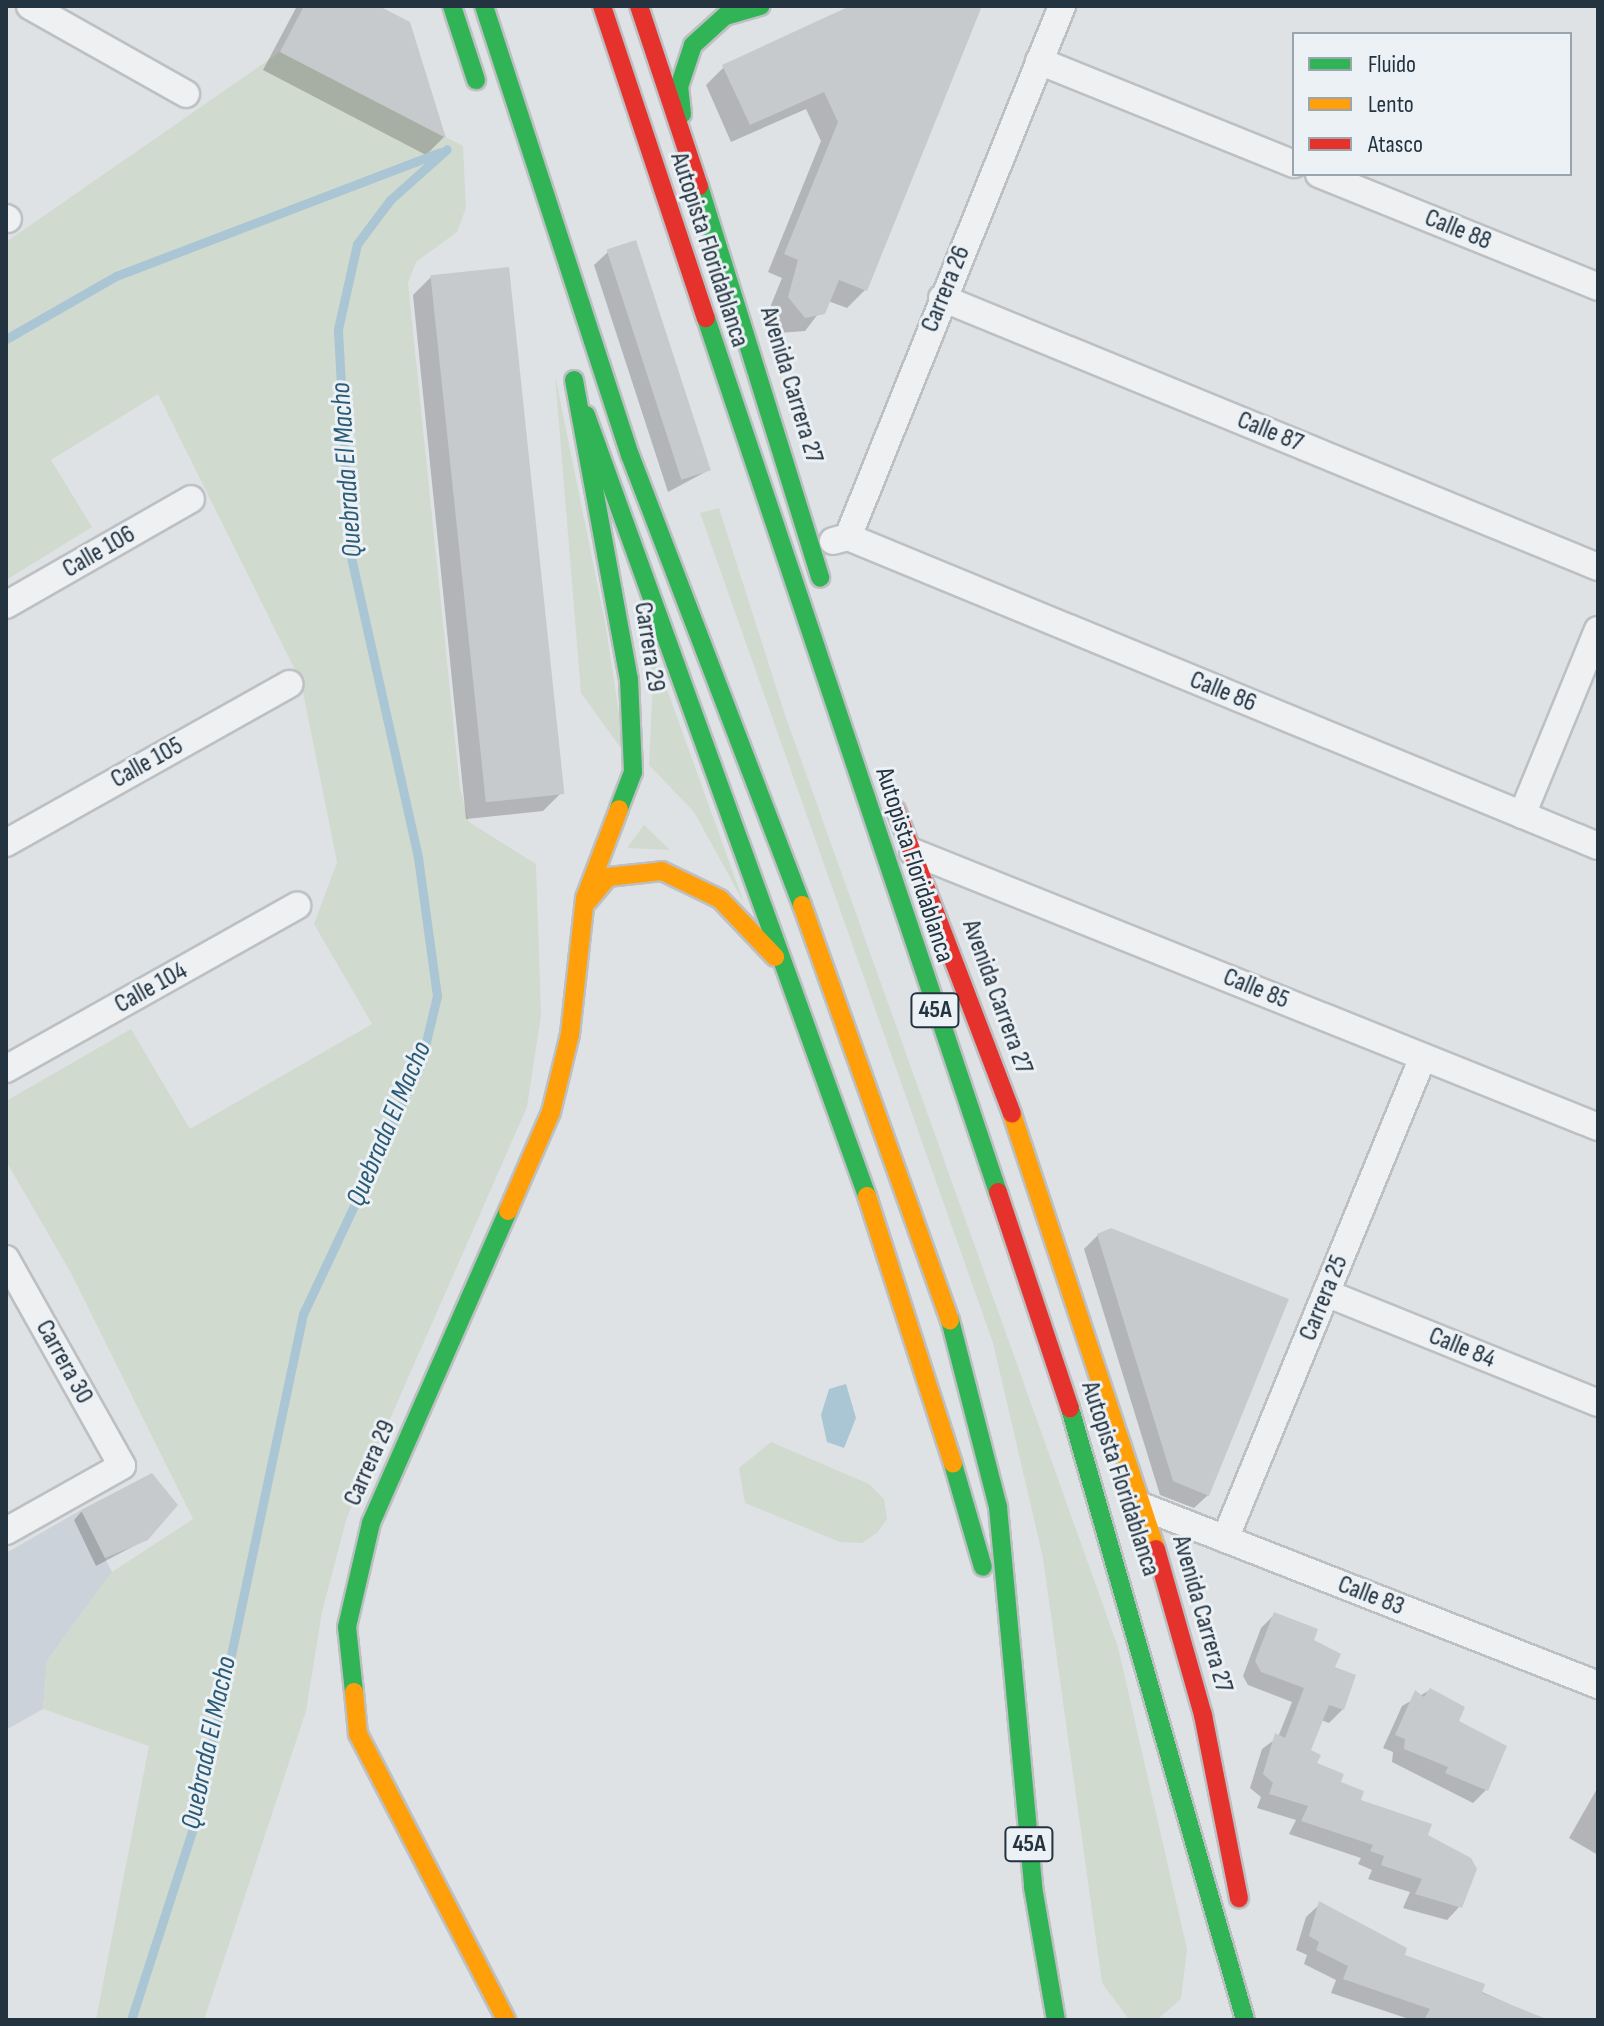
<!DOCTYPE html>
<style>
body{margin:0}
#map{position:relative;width:1604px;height:2026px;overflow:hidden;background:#dfe2e5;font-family:"Sofia Sans Condensed",sans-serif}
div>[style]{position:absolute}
.built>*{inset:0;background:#ccd2d9}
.green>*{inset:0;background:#d1dace}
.water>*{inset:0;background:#aac5d4}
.shadow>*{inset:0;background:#0003}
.stream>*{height:9px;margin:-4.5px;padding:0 4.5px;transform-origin:4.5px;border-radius:4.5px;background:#aac5d4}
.building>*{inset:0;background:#c7cacd;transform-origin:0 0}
.roads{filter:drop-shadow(2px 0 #bdc0c3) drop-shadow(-2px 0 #bdc0c3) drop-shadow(0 2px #bdc0c3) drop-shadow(0 -2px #bdc0c3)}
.street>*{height:26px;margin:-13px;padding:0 13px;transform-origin:13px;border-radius:13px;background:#eef0f2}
.fast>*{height:18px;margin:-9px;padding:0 9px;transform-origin:9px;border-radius:9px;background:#30b455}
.slow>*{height:18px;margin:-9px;padding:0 9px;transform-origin:9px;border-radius:9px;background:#ff9f0a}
.jam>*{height:18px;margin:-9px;padding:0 9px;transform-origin:9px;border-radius:9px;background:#e5322d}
span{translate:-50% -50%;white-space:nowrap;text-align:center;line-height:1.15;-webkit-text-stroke:6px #ebf1f5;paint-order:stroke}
.shield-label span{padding:2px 6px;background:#ebf1f5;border:2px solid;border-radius:6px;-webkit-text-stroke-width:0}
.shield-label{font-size:24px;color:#243340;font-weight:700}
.street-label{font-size:26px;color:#243340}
.water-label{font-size:28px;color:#2b5b77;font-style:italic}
.frame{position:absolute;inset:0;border:8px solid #243340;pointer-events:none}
.legend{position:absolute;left:1292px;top:32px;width:280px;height:144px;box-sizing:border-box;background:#ebf1f5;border:2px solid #9ba5ad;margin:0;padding:10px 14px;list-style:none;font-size:24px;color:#243340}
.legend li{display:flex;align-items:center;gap:16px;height:40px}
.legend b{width:40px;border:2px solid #9ba5ad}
</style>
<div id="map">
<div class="built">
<div style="clip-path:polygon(81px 1510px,112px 1572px,47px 1661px,43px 1709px,6px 1730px,6px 1553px)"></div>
</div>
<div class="green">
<div style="clip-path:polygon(280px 52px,463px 146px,466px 208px,457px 232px,416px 262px,408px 283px,460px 788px,469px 822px,536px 864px,541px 1015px,527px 1107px,347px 1517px,322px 1612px,306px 1711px,204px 2020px,96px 2020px,149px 1746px,43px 1709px,47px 1661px,112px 1572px,193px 1519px,71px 1273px,6px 1161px,6px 1101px,131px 1029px,190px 1129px,372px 1024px,314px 924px,337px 862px,301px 682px,158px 394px,51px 460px,92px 527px,6px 580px,6px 242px)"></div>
<div style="clip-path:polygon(555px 375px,606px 627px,625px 754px,581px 693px)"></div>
<div style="clip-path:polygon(719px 508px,784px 712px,1118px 1647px,1187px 1949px,1181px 1999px,1157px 2020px,1128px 2018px,1102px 1983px,1043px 1558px,993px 1343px,700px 513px)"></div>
<div style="clip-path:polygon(633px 595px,744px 903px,694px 812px,649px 765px,653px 680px)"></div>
<div style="clip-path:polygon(644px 825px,670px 850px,627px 848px)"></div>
<div style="clip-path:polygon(771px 1442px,869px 1484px,884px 1499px,887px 1519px,877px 1533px,862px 1543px,840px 1542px,745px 1503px,739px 1468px)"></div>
</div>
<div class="water">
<div style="clip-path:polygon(846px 1384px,856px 1418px,844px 1448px,827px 1442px,821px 1415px,829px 1389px)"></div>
</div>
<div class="shadow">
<div style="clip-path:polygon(297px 6px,375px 6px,409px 24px,444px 137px,426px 155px,263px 70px)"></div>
<div style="clip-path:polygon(852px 6px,980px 6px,865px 290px,847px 308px,828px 301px,805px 331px,779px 333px,771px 305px,782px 278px,768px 272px,821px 141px,806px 109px,731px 142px,706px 85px,724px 67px)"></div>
<div style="clip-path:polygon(608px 252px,709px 470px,668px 492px,594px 265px)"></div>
<div style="clip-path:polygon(431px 277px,561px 793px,543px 811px,466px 819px,413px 295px)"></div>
<div style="clip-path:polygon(1098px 1235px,1208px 1495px,1194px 1508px,1160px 1495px,1084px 1249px)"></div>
<div style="clip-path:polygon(82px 1511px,147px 1539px,96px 1566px,74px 1520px)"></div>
<div style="clip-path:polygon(1274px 1615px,1332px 1669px,1343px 1709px,1329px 1723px,1321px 1720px,1309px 1751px,1315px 1764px,1358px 1801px,1425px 1836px,1460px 1906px,1447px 1920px,1403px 1908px,1410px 1892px,1368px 1879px,1372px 1870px,1358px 1864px,1361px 1858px,1289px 1834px,1296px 1820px,1257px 1808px,1261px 1797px,1250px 1788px,1262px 1749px,1278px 1737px,1292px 1702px,1248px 1685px,1243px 1676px,1261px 1628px)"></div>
<div style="clip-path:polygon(1430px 1690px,1456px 1722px,1487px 1789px,1473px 1803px,1392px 1762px,1393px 1752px,1383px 1748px,1402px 1706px)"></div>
<div style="clip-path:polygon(1598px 1787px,1598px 1855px,1569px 1838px)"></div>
<div style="clip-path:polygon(1320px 1904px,1402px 1956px,1511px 2005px,1525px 2020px,1412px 2020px,1331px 1993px,1336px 1980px,1304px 1964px,1307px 1955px,1296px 1950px,1306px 1917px)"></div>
</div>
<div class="stream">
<div style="left:6px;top:339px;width:127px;rotate:-29.8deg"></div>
<div style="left:116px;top:276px;width:347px;rotate:-20.9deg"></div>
<div style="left:131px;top:2020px;width:214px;rotate:-72.1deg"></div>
<div style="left:197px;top:1816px;width:513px;rotate:-78.08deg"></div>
<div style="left:303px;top:1314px;width:277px;rotate:-64.8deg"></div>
<div style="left:421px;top:1063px;width:69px;rotate:-76.6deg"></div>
<div style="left:437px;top:996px;width:140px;rotate:-97.8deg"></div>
<div style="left:418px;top:857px;width:312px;rotate:-102.6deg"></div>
<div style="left:350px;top:552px;width:223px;rotate:-93.1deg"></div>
<div style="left:338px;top:329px;width:87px;rotate:-77.4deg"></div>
<div style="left:357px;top:244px;width:55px;rotate:-53.1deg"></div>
<div style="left:390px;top:200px;width:76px;rotate:-41.8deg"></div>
</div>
<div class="building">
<div style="clip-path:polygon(304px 6px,379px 6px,410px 22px,446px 138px,280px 52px)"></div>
<div style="clip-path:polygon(850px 6px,982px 6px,867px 291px,839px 280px,825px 314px,805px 318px,788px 297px,798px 260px,784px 254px,838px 122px,824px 92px,750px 125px,722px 65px)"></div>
<div style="left:636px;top:240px;width:242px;height:31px;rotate:72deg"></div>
<div style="left:509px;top:267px;width:530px;height:79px;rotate:84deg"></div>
<div style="clip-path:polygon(1111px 1228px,1289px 1299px,1209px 1496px,1173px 1481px,1097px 1234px)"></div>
<div style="clip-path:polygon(152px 1473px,178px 1505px,148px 1540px,105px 1558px,81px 1510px)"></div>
<div style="clip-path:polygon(1274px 1612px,1318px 1629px,1314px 1640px,1341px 1654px,1335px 1667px,1356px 1675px,1344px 1710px,1329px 1705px,1311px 1750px,1321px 1755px,1317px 1763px,1344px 1774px,1341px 1782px,1364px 1791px,1361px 1800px,1432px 1824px,1428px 1835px,1471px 1858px,1477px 1869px,1462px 1908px,1415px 1894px,1422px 1879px,1381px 1865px,1384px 1856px,1370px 1851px,1373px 1845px,1301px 1821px,1308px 1806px,1269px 1794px,1273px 1783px,1263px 1774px,1275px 1733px,1285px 1738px,1304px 1688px,1261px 1672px,1255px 1661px)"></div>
<div style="clip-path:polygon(1430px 1688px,1465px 1707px,1459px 1721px,1507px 1746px,1488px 1791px,1445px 1773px,1448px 1767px,1404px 1749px,1405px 1739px,1395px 1735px,1415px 1690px,1424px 1697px)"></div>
<div style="clip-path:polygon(1319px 1901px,1407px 1948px,1405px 1955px,1485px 1984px,1482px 1993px,1549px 2020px,1424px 2020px,1430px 2009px,1343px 1979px,1348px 1966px,1316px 1950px,1319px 1942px,1309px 1936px)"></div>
</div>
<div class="roads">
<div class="street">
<div style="left:30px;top:6px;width:179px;rotate:29.4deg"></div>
<div style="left:1039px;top:61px;width:275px;rotate:22deg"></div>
<div style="left:1319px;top:174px;width:301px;rotate:22deg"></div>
<div style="left:6px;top:218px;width:2px;rotate:27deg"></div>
<div style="left:942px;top:298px;width:709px;rotate:22.3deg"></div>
<div style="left:848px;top:537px;width:811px;rotate:22.39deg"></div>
<div style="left:833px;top:541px;width:16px;rotate:-15deg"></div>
<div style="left:848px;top:537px;width:573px;rotate:-68.05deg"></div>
<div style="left:6px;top:605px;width:213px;rotate:-29.8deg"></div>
<div style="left:1522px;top:815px;width:200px;rotate:-67.7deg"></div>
<div style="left:6px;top:843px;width:325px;rotate:-29.3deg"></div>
<div style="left:913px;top:852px;width:738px;rotate:21.87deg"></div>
<div style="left:6px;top:1069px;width:334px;rotate:-29.3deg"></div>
<div style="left:6px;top:1259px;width:237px;rotate:60.7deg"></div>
<div style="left:122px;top:1466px;width:133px;rotate:150.7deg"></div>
<div style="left:1326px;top:1293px;width:293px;rotate:22deg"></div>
<div style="left:1144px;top:1507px;width:488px;rotate:21.4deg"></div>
<div style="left:1225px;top:1539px;width:521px;rotate:-67.67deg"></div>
</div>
<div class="fast">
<div style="left:452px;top:6px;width:78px;rotate:72deg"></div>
<div style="left:484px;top:6px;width:472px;rotate:72deg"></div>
<div style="left:630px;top:455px;width:482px;rotate:69.1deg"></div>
<div style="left:682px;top:114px;width:27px;rotate:-96deg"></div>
<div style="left:679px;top:87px;width:44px;rotate:-71.6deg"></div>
<div style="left:693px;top:45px;width:43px;rotate:-42.2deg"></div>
<div style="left:725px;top:16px;width:37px;rotate:-16deg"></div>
<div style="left:699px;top:186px;width:410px;rotate:72.8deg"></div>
<div style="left:706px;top:318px;width:921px;rotate:71.53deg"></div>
<div style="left:574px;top:380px;width:304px;rotate:79.6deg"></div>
<div style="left:629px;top:679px;width:93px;rotate:87.5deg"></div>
<div style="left:633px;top:772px;width:40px;rotate:111deg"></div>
<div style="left:586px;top:415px;width:830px;rotate:70.21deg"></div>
<div style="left:950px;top:1320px;width:193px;rotate:75.6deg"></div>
<div style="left:998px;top:1507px;width:382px;rotate:84.7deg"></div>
<div style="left:1033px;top:1887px;width:135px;rotate:80.2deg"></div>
<div style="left:1070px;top:1408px;width:637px;rotate:74.04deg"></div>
<div style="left:953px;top:1464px;width:107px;rotate:73.8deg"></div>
<div style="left:354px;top:1692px;width:65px;rotate:-96.1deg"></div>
<div style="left:347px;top:1627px;width:107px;rotate:-77deg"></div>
<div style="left:371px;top:1523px;width:341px;rotate:-66.3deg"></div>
</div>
<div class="slow">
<div style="left:588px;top:901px;width:31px;rotate:-50deg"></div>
<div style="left:608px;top:877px;width:54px;rotate:-6.3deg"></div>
<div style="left:662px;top:871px;width:64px;rotate:25.8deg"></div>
<div style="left:720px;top:899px;width:80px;rotate:46.5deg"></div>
<div style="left:802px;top:905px;width:441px;rotate:70.4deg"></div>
<div style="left:1012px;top:1114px;width:458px;rotate:71.7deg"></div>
<div style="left:867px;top:1196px;width:281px;rotate:72.2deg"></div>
<div style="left:508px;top:1211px;width:108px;rotate:-66.5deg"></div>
<div style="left:551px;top:1112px;width:80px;rotate:-76.3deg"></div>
<div style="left:570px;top:1034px;width:137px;rotate:-83.7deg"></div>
<div style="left:585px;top:898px;width:95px;rotate:-69.1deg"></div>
<div style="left:354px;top:1692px;width:42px;rotate:84.6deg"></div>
<div style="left:358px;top:1734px;width:322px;rotate:62.6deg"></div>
</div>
<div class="jam">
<div style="left:602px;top:6px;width:329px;rotate:71.6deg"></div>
<div style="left:639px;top:6px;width:190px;rotate:71.6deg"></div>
<div style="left:896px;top:810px;width:325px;rotate:69.1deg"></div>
<div style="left:998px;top:1192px;width:228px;rotate:71.6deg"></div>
<div style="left:1156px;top:1549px;width:173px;rotate:74.2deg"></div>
<div style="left:1203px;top:1715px;width:187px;rotate:78.9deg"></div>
</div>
</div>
<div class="shield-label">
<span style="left:935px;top:1010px">45A</span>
<span style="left:1029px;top:1844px">45A</span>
</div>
<div class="street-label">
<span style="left:1458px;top:230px;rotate:22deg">Calle 88</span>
<span style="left:709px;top:250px;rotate:72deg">Autopista Floridablanca</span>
<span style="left:946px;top:289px;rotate:-68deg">Carrera 26</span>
<span style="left:791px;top:385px;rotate:73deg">Avenida Carrera 27</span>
<span style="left:1270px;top:432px;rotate:22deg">Calle 87</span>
<span style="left:99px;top:552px;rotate:-30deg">Calle 106</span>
<span style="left:649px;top:647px;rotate:81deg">Carrera 29</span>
<span style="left:1223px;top:692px;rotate:22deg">Calle 86</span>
<span style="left:147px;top:763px;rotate:-29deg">Calle 105</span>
<span style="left:914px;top:865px;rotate:72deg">Autopista Floridablanca</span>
<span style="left:151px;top:988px;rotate:-29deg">Calle 104</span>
<span style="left:1256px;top:989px;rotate:22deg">Calle 85</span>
<span style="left:997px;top:997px;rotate:70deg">Avenida Carrera 27</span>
<span style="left:1324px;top:1298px;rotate:-68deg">Carrera 25</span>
<span style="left:1462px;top:1348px;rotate:22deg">Calle 84</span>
<span style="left:64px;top:1362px;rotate:61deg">Carrera 30</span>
<span style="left:370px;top:1463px;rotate:-66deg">Carrera 29</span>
<span style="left:1120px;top:1479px;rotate:72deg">Autopista Floridablanca</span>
<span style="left:1371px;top:1596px;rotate:21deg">Calle 83</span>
<span style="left:1202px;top:1614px;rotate:74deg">Avenida Carrera 27</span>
</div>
<div class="water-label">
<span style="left:347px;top:470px;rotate:-94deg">Quebrada El Macho</span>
<span style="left:389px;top:1124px;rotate:-67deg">Quebrada El Macho</span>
<span style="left:209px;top:1743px;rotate:-78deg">Quebrada El Macho</span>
</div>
<div class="frame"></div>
<ul class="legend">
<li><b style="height:10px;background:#30b455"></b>Fluido</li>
<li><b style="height:10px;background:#ff9f0a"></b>Lento</li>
<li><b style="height:10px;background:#e5322d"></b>Atasco</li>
</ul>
</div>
